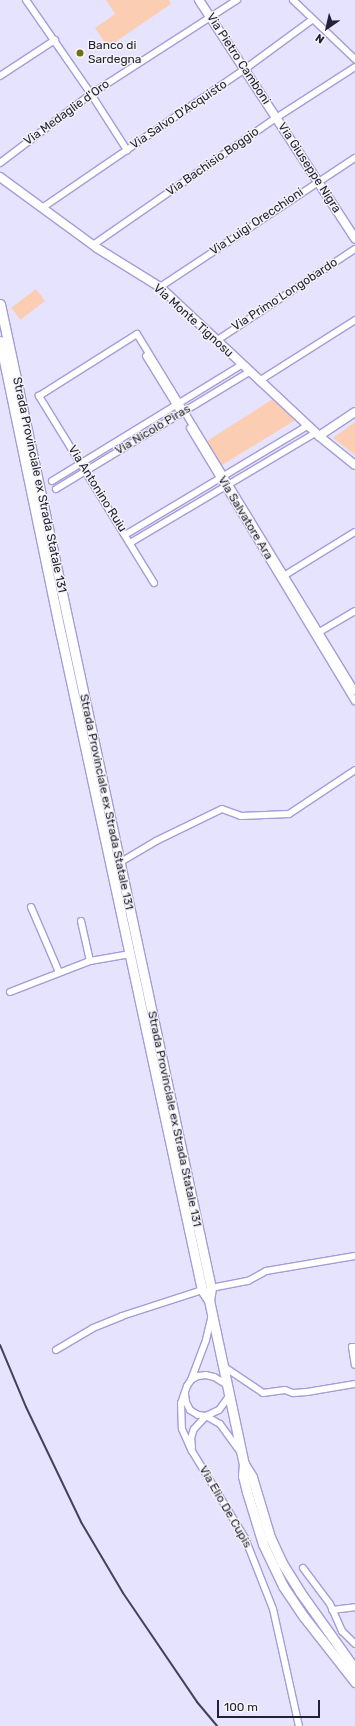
<!DOCTYPE html>
<meta charset="utf-8">
<style>
body{margin:0}
#map{position:relative;width:355px;height:1726px;overflow:hidden;background:#e6e3fe;font-family:Rubik,sans-serif}
div>[style]{position:absolute}
.green>*{inset:0;background:#fbceb4;transform-origin:0 0}
.roads{filter:drop-shadow(1px 0 #a59cda) drop-shadow(-1px 0 #a59cda) drop-shadow(0 1px #a59cda) drop-shadow(0 -1px #a59cda)}
.minor>*{height:6px;margin:-3px;padding:0 3px;transform-origin:3px;border-radius:3px;background:#fff}
.tertiary>*{height:8px;margin:-4px;padding:0 4px;transform-origin:4px;border-radius:4px;background:#fff}
.secondary>*{height:9px;margin:-4.5px;padding:0 4.5px;transform-origin:4.5px;border-radius:4.5px;background:#fff}
.rail>*{height:2px;margin:-1px;padding:0 1px;transform-origin:1px;border-radius:1px;background:#454159}
.dots>*{width:11px;height:11px;translate:-50% -50%;box-sizing:border-box;border:2px solid #f4f4f4;border-radius:50%}
span{translate:-50% -50%;white-space:nowrap;text-align:center;line-height:1.15;-webkit-text-stroke:3px #f4f4f4;paint-order:stroke}
.poi-label{font-size:12px;color:#242037}
.left{translate:0 -50%;text-align:left}
.street-label{font-size:12px;color:#242037}
.north{position:absolute;left:307px;top:8px;width:40px;height:40px;-webkit-text-stroke:3px #f4f4f4;paint-order:stroke;rotate:214deg;font-size:11px;font-weight:700;line-height:16px;text-align:center;color:#242037}
.north::after{content:'';display:block;margin:auto;width:14px;height:18px;background:#242037;clip-path:polygon(50% 0,100% 100%,50% 72%,0 100%)}
.scale{position:absolute;left:217px;top:1700px;width:103px;height:18px;box-sizing:border-box;border:2px solid #242037;border-top:0;padding-left:5px;font-size:12px;line-height:14px;white-space:nowrap;color:#242037;-webkit-text-stroke:3px #f4f4f4;paint-order:stroke}
</style>
<div id="map">
<div class="green">
<div style="clip-path:polygon(106px 0,169px 0,171px 4px,108px 47px,95px 28px,115px 14px)"></div>
<div style="left:36px;top:289px;width:15px;height:31px;rotate:53deg"></div>
<div style="clip-path:polygon(276px 397px,299px 418px,219px 467px,204px 443px)"></div>
<div style="clip-path:polygon(355px 422px,355px 455px,333px 438px)"></div>
</div>
<div class="roads">
<div class="minor">
<div style="left:26px;top:0;width:114px;rotate:55.3deg"></div>
<div style="left:91px;top:94px;width:67px;rotate:57.3deg"></div>
<div style="left:293px;top:0;width:86px;rotate:43.6deg"></div>
<div style="left:0;top:76px;width:66px;rotate:-33.2deg"></div>
<div style="left:0;top:163px;width:114px;rotate:-37.2deg"></div>
<div style="left:91px;top:94px;width:174px;rotate:-32.8deg"></div>
<div style="left:42px;top:208px;width:246px;rotate:-34.4deg"></div>
<div style="left:245px;top:69px;width:84px;rotate:-36.3deg"></div>
<div style="left:93px;top:245px;width:223px;rotate:-34.8deg"></div>
<div style="left:276px;top:118px;width:94px;rotate:-32.8deg"></div>
<div style="left:160px;top:287px;width:234px;rotate:-33.5deg"></div>
<div style="left:216px;top:341px;width:167px;rotate:-33.5deg"></div>
<div style="left:146px;top:356px;width:67px;rotate:58.4deg"></div>
<div style="left:259px;top:381px;width:114px;rotate:-32.4deg"></div>
<div style="left:190px;top:428px;width:319px;rotate:58.9deg"></div>
<div style="left:52px;top:481px;width:222px;rotate:-31.5deg"></div>
<div style="left:56px;top:489px;width:226px;rotate:-31.2deg"></div>
<div style="left:125px;top:535px;width:212px;rotate:-30.9deg"></div>
<div style="left:130px;top:543px;width:215px;rotate:-30.7deg"></div>
<div style="left:282px;top:577px;width:86px;rotate:-31.7deg"></div>
<div style="left:154px;top:583px;width:220px;rotate:-121.6deg"></div>
<div style="left:39px;top:396px;width:116px;rotate:-32.3deg"></div>
<div style="left:137px;top:334px;width:418px;rotate:58.6deg"></div>
<div style="left:316px;top:634px;width:45px;rotate:-30.5deg"></div>
<div style="left:119px;top:863px;width:43px;rotate:-30.7deg"></div>
<div style="left:156px;top:841px;width:73px;rotate:-25.9deg"></div>
<div style="left:222px;top:809px;width:20px;rotate:20deg"></div>
<div style="left:241px;top:816px;width:48px;rotate:-2.4deg"></div>
<div style="left:289px;top:814px;width:79px;rotate:-33.7deg"></div>
<div style="left:31px;top:907px;width:71px;rotate:66.7deg"></div>
<div style="left:81px;top:921px;width:41px;rotate:77.3deg"></div>
<div style="left:10px;top:992px;width:86px;rotate:-21.2deg"></div>
<div style="left:90px;top:961px;width:41px;rotate:-9.9deg"></div>
<div style="left:211px;top:1288px;width:38px;rotate:-11deg"></div>
<div style="left:248px;top:1281px;width:21px;rotate:-29deg"></div>
<div style="left:266px;top:1271px;width:90px;rotate:-9.6deg"></div>
<div style="left:355px;top:1347px;width:3px;rotate:180deg"></div>
<div style="left:352px;top:1347px;width:18px;rotate:81deg"></div>
<div style="left:56px;top:1350px;width:43px;rotate:-30.7deg"></div>
<div style="left:93px;top:1328px;width:31px;rotate:-22deg"></div>
<div style="left:122px;top:1316px;width:84px;rotate:-18deg"></div>
<div style="left:223px;top:1366px;width:48px;rotate:34deg"></div>
<div style="left:263px;top:1393px;width:22px;rotate:-8deg"></div>
<div style="left:285px;top:1390px;width:9px;rotate:21deg"></div>
<div style="left:293px;top:1393px;width:14px;rotate:-4deg"></div>
<div style="left:307px;top:1392px;width:49px;rotate:-9.5deg"></div>
<div style="left:191px;top:1380px;width:43px;rotate:-69.4deg"></div>
<div style="left:206px;top:1340px;width:23px;rotate:-77deg"></div>
<div style="left:227px;top:1385px;width:15px;rotate:-148deg"></div>
<div style="left:214px;top:1377px;width:8px;rotate:-166deg"></div>
<div style="left:206px;top:1375px;width:8px;rotate:173deg"></div>
<div style="left:198px;top:1376px;width:8px;rotate:150deg"></div>
<div style="left:191px;top:1380px;width:7px;rotate:124deg"></div>
<div style="left:187px;top:1386px;width:18px;rotate:109deg"></div>
<div style="left:181px;top:1403px;width:26px;rotate:88deg"></div>
<div style="left:182px;top:1429px;width:24px;rotate:66deg"></div>
<div style="left:192px;top:1451px;width:102px;rotate:58.7deg"></div>
<div style="left:245px;top:1538px;width:76px;rotate:68.5deg"></div>
<div style="left:273px;top:1609px;width:120px;rotate:77.5deg"></div>
<div style="left:185px;top:1394px;width:8px;rotate:83deg"></div>
<div style="left:186px;top:1402px;width:9px;rotate:63deg"></div>
<div style="left:190px;top:1410px;width:9px;rotate:32deg"></div>
<div style="left:198px;top:1415px;width:8px;rotate:7deg"></div>
<div style="left:206px;top:1416px;width:16px;rotate:30deg"></div>
<div style="left:220px;top:1424px;width:34px;rotate:54deg"></div>
<div style="left:192px;top:1447px;width:9px;rotate:-96deg"></div>
<div style="left:191px;top:1438px;width:9px;rotate:-72deg"></div>
<div style="left:194px;top:1429px;width:18px;rotate:-47deg"></div>
<div style="left:206px;top:1416px;width:14px;rotate:-25deg"></div>
<div style="left:219px;top:1410px;width:17px;rotate:-54deg"></div>
<div style="left:303px;top:1568px;width:45px;rotate:53.1deg"></div>
<div style="left:330px;top:1604px;width:30px;rotate:66deg"></div>
<div style="left:342px;top:1631px;width:18px;rotate:45deg"></div>
<div style="left:332px;top:1610px;width:23px;rotate:-7deg"></div>
</div>
<div class="tertiary">
<div style="left:199px;top:0;width:285px;rotate:56.8deg"></div>
<div style="left:0;top:177px;width:120px;rotate:36.2deg"></div>
<div style="left:97px;top:248px;width:74px;rotate:31.8deg"></div>
<div style="left:160px;top:287px;width:218px;rotate:43.1deg"></div>
<div style="left:319px;top:436px;width:46px;rotate:38.9deg"></div>
<div style="left:319px;top:436px;width:43px;rotate:-33.7deg"></div>
</div>
<div class="secondary">
<div style="left:0;top:304px;width:1006px;rotate:77.9deg"></div>
<div style="left:211px;top:1288px;width:12px;rotate:99deg"></div>
<div style="left:0;top:341px;width:300px;rotate:78.3deg"></div>
<div style="left:61px;top:635px;width:670px;rotate:77.85deg"></div>
<div style="left:202px;top:1290px;width:12px;rotate:55deg"></div>
<div style="left:209px;top:1300px;width:168px;rotate:78deg"></div>
<div style="left:244px;top:1464px;width:12px;rotate:95deg"></div>
<div style="left:243px;top:1476px;width:16px;rotate:76deg"></div>
<div style="left:247px;top:1492px;width:54px;rotate:72.9deg"></div>
<div style="left:263px;top:1544px;width:47px;rotate:64.5deg"></div>
<div style="left:283px;top:1586px;width:37px;rotate:56deg"></div>
<div style="left:304px;top:1617px;width:83px;rotate:51.9deg"></div>
<div style="left:244px;top:1464px;width:15px;rotate:58deg"></div>
<div style="left:252px;top:1477px;width:63px;rotate:73.3deg"></div>
<div style="left:270px;top:1537px;width:29px;rotate:65deg"></div>
<div style="left:282px;top:1563px;width:34px;rotate:58deg"></div>
<div style="left:300px;top:1592px;width:95px;rotate:54.5deg"></div>
</div>
</div>
<div class="rail">
<div style="left:0;top:1345px;width:67px;rotate:67.2deg"></div>
<div style="left:26px;top:1407px;width:127px;rotate:64.4deg"></div>
<div style="left:81px;top:1522px;width:82px;rotate:59.4deg"></div>
<div style="left:123px;top:1593px;width:132px;rotate:55.8deg"></div>
<div style="left:197px;top:1702px;width:31px;rotate:50deg"></div>
</div>
<div class="dots">
<div style="left:80px;top:53px;background:#6e7014"></div>
</div>
<div class="poi-label">
<span class="left" style="left:88px;top:53px">Banco di<br>Sardegna</span>
</div>
<div class="street-label">
<span style="left:238px;top:59px;rotate:57deg">Via Pietro Camboni</span>
<span style="left:67px;top:113px;rotate:-36deg">Via Medaglie d'Oro</span>
<span style="left:179px;top:115px;rotate:-34deg">Via Salvo D'Acquisto</span>
<span style="left:213px;top:162px;rotate:-35deg">Via Bachisio Boggio</span>
<span style="left:309px;top:168px;rotate:57deg">Via Giuseppe Nigra</span>
<span style="left:257px;top:222px;rotate:-34deg">Via Luigi Orecchioni</span>
<span style="left:285px;top:295px;rotate:-33deg">Via Primo Longobardo</span>
<span style="left:193px;top:321px;rotate:42deg">Via Monte Tignosu</span>
<span style="left:153px;top:430px;rotate:-31deg">Via Nicolò Piras</span>
<span style="left:39px;top:485px;rotate:78deg">Strada Provinciale ex Strada Statale 131</span>
<span style="left:97px;top:489px;rotate:58deg">Via Antonino Ruiu</span>
<span style="left:245px;top:518px;rotate:59deg">Via Salvatore Ara</span>
<span style="left:106px;top:802px;rotate:78deg">Strada Provinciale ex Strada Statale 131</span>
<span style="left:174px;top:1119px;rotate:78deg">Strada Provinciale ex Strada Statale 131</span>
<span style="left:225px;top:1507px;rotate:60deg">Via Elio De Cupis</span>
</div>
<div class="north">N</div>
<div class="scale">100 m</div>
</div>
